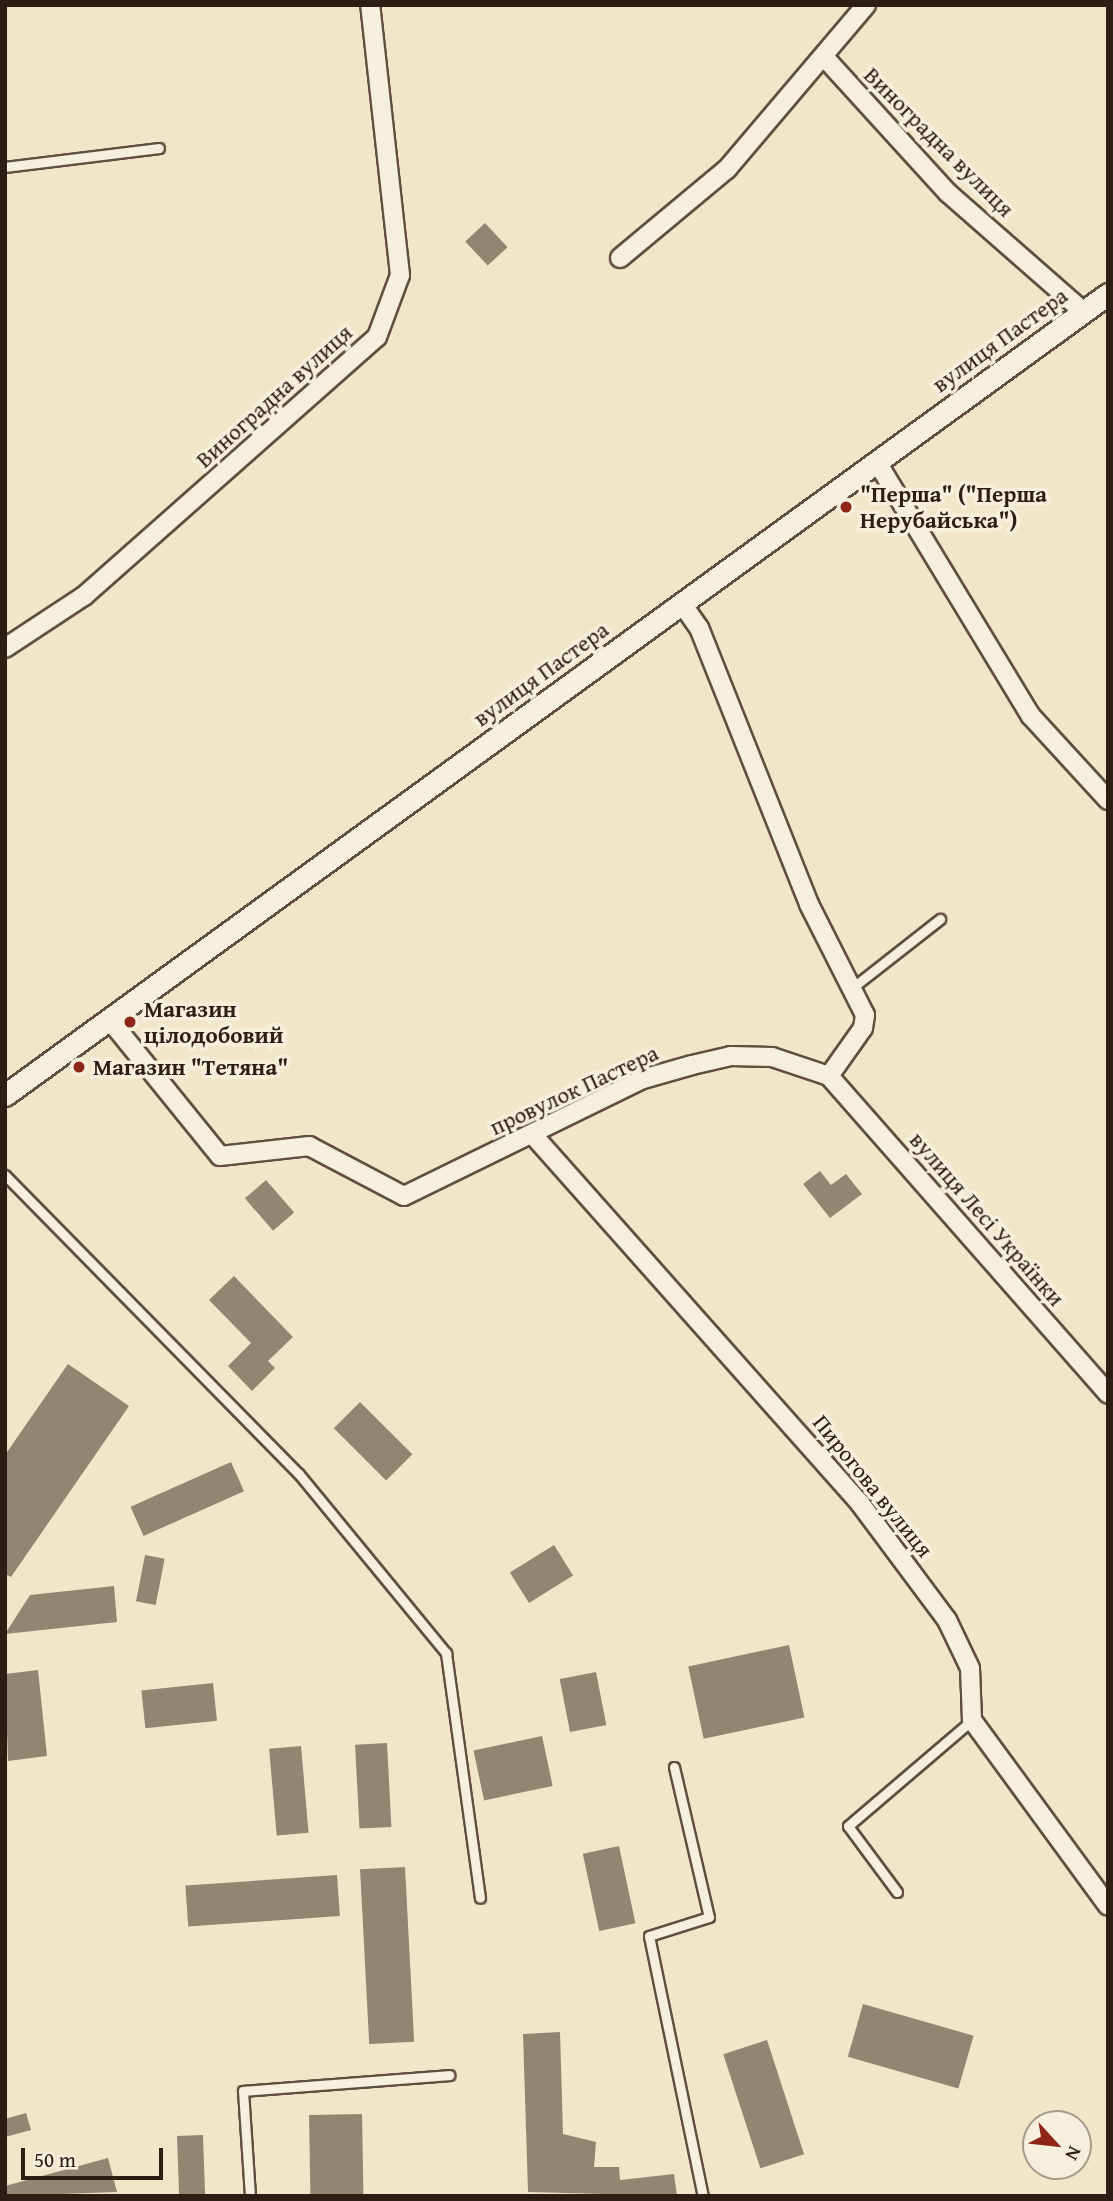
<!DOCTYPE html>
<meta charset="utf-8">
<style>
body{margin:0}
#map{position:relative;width:1113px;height:2201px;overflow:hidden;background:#f1e6c8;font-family:"Gentium Book Plus",serif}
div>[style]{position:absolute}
.building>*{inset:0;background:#938671;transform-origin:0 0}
.roads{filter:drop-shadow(2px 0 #5f4f40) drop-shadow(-2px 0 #5f4f40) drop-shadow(0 2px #5f4f40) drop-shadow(0 -2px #5f4f40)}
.service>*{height:9px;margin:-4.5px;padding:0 4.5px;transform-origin:4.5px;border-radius:4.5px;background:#f6efdb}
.minor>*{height:18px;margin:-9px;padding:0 9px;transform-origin:9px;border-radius:9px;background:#f6efdb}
.tertiary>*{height:21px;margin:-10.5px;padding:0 10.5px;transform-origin:10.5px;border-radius:10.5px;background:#f6efdb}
.dots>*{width:19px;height:19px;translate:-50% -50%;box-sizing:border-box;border:4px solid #f6efdb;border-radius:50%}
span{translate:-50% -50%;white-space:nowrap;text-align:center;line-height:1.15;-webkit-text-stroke:7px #f6efdb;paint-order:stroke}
.street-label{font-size:23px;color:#2e1d13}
.poi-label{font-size:23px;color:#2e1d13;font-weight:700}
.left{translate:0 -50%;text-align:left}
.frame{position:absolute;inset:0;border:7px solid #2e1d13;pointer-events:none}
.north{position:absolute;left:1022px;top:2110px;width:70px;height:70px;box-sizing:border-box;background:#f6efdb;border:2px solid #a69b8b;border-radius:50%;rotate:117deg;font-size:19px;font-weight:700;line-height:28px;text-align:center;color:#2e1d13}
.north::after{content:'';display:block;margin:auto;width:24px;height:32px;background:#8f2418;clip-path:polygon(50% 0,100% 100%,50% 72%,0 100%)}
.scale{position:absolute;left:21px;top:2148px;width:142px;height:32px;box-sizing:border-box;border:4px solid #2e1d13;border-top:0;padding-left:9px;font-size:21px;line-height:24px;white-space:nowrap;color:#2e1d13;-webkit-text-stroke:5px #f6efdb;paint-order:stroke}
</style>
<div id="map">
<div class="building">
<div style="left:485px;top:223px;width:33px;height:27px;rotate:47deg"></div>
<div style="clip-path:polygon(820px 1171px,831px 1185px,846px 1174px,862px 1194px,830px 1218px,803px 1184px)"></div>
<div style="left:266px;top:1180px;width:43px;height:28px;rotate:49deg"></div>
<div style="clip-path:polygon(234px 1276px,293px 1337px,268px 1361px,275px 1368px,252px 1391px,228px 1366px,251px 1343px,209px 1300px)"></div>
<div style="clip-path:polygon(68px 1364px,129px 1406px,11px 1577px,5px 1574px,5px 1455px)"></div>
<div style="left:360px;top:1402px;width:74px;height:37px;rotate:45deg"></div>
<div style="left:231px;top:1462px;width:32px;height:110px;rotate:66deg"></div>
<div style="left:554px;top:1545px;width:36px;height:52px;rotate:58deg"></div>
<div style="left:145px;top:1555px;width:20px;height:47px;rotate:11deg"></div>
<div style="clip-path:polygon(114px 1586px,117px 1622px,5px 1634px,30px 1595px)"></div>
<div style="left:789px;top:1645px;width:74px;height:103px;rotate:78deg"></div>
<div style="clip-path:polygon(38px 1670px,47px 1756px,8px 1761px,5px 1674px)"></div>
<div style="left:596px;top:1672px;width:54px;height:37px;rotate:79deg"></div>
<div style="left:213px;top:1683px;width:38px;height:72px;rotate:84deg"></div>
<div style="left:542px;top:1736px;width:51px;height:70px;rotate:78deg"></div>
<div style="left:387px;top:1743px;width:84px;height:32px;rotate:87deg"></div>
<div style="left:301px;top:1746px;width:87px;height:32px;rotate:85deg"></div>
<div style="left:619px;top:1846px;width:79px;height:37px;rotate:78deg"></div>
<div style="left:405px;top:1867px;width:175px;height:45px;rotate:87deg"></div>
<div style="left:337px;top:1875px;width:41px;height:152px;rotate:86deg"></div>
<div style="left:863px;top:2004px;width:115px;height:55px;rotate:16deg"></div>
<div style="clip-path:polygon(560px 2032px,563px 2134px,596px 2142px,594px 2167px,619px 2167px,620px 2180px,674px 2174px,677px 2196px,528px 2192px,523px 2034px)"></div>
<div style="left:767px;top:2040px;width:120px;height:46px;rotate:72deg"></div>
<div style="clip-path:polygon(26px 2113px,31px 2130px,5px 2137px,5px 2119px)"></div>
<div style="left:362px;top:2114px;width:82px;height:53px;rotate:89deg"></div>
<div style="left:203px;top:2135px;width:61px;height:26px;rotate:88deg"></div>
<div style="clip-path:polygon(108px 2158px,117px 2192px,5px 2196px,5px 2186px)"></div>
</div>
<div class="roads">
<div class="service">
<div style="left:5px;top:167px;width:155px;rotate:-7deg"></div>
<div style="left:852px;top:988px;width:112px;rotate:-38.1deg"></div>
<div style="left:5px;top:1175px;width:419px;rotate:45.5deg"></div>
<div style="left:299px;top:1474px;width:232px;rotate:50.6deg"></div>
<div style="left:446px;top:1653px;width:247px;rotate:82.1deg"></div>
<div style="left:674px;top:1767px;width:154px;rotate:76.9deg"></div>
<div style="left:709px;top:1917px;width:63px;rotate:162.4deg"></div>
<div style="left:649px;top:1936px;width:266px;rotate:78.3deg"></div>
<div style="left:897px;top:1892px;width:82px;rotate:-126.6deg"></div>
<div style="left:848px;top:1826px;width:163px;rotate:-40.5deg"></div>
<div style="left:250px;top:2196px;width:105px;rotate:-93.8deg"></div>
<div style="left:243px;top:2091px;width:207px;rotate:-4.4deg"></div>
</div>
<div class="minor">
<div style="left:826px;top:59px;width:181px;rotate:47.7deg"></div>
<div style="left:948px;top:193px;width:181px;rotate:41.2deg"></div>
<div style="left:620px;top:258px;width:139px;rotate:-39.8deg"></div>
<div style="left:727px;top:169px;width:215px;rotate:-49.7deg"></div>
<div style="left:877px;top:462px;width:297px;rotate:58.8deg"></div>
<div style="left:1031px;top:716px;width:114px;rotate:47.5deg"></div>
<div style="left:5px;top:648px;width:95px;rotate:-33.4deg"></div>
<div style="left:84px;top:596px;width:391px;rotate:-41.5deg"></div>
<div style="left:377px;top:337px;width:66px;rotate:-69.6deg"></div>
<div style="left:400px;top:275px;width:272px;rotate:-96.3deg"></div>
<div style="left:109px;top:1019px;width:176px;rotate:51deg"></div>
<div style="left:220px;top:1156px;width:90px;rotate:-6.4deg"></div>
<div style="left:309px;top:1146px;width:107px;rotate:27.8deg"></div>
<div style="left:404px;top:1196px;width:266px;rotate:-26.1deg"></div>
<div style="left:643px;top:1079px;width:51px;rotate:-15.9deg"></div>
<div style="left:692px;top:1065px;width:40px;rotate:-13deg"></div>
<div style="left:731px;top:1056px;width:41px;rotate:1.4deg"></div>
<div style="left:772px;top:1057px;width:60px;rotate:18.4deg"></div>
<div style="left:829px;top:1076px;width:59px;rotate:-54.7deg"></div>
<div style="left:863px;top:1028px;width:13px;rotate:-81deg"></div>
<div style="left:865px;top:1015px;width:124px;rotate:-116.8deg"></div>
<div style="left:809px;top:904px;width:297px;rotate:-111.7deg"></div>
<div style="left:699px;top:628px;width:29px;rotate:-125deg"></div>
<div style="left:829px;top:1076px;width:423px;rotate:48.7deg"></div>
<div style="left:533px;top:1135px;width:491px;rotate:48.4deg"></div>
<div style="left:859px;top:1502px;width:147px;rotate:53.3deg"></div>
<div style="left:947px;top:1620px;width:53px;rotate:64.4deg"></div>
<div style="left:970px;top:1668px;width:52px;rotate:87.8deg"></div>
<div style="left:972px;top:1720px;width:230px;rotate:53.8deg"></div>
</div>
<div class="tertiary">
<div style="left:5px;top:1095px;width:1363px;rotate:-35.99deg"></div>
</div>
</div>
<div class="dots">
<div style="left:846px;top:507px;background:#8f2418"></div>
<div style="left:130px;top:1022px;background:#8f2418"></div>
<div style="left:79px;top:1067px;background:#8f2418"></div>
</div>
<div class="street-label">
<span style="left:939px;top:142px;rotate:45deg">Виноградна вулиця</span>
<span style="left:1000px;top:340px;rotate:-36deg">вулиця Пастера</span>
<span style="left:274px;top:396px;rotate:-42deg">Виноградна вулиця</span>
<span style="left:541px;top:674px;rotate:-36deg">вулиця Пастера</span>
<span style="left:574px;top:1090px;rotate:-25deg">провулок Пастера</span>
<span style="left:987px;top:1219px;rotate:49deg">вулиця Лесі Українки</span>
<span style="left:873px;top:1486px;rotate:51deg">Пирогова вулиця</span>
</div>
<div class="poi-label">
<span class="left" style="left:860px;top:507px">"Перша" ("Перша<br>Нерубайська")</span>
<span class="left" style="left:144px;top:1022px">Магазин<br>цілодобовий</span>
<span class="left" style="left:93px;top:1067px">Магазин "Тетяна"</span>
</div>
<div class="frame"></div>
<div class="north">N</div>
<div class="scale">50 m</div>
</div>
